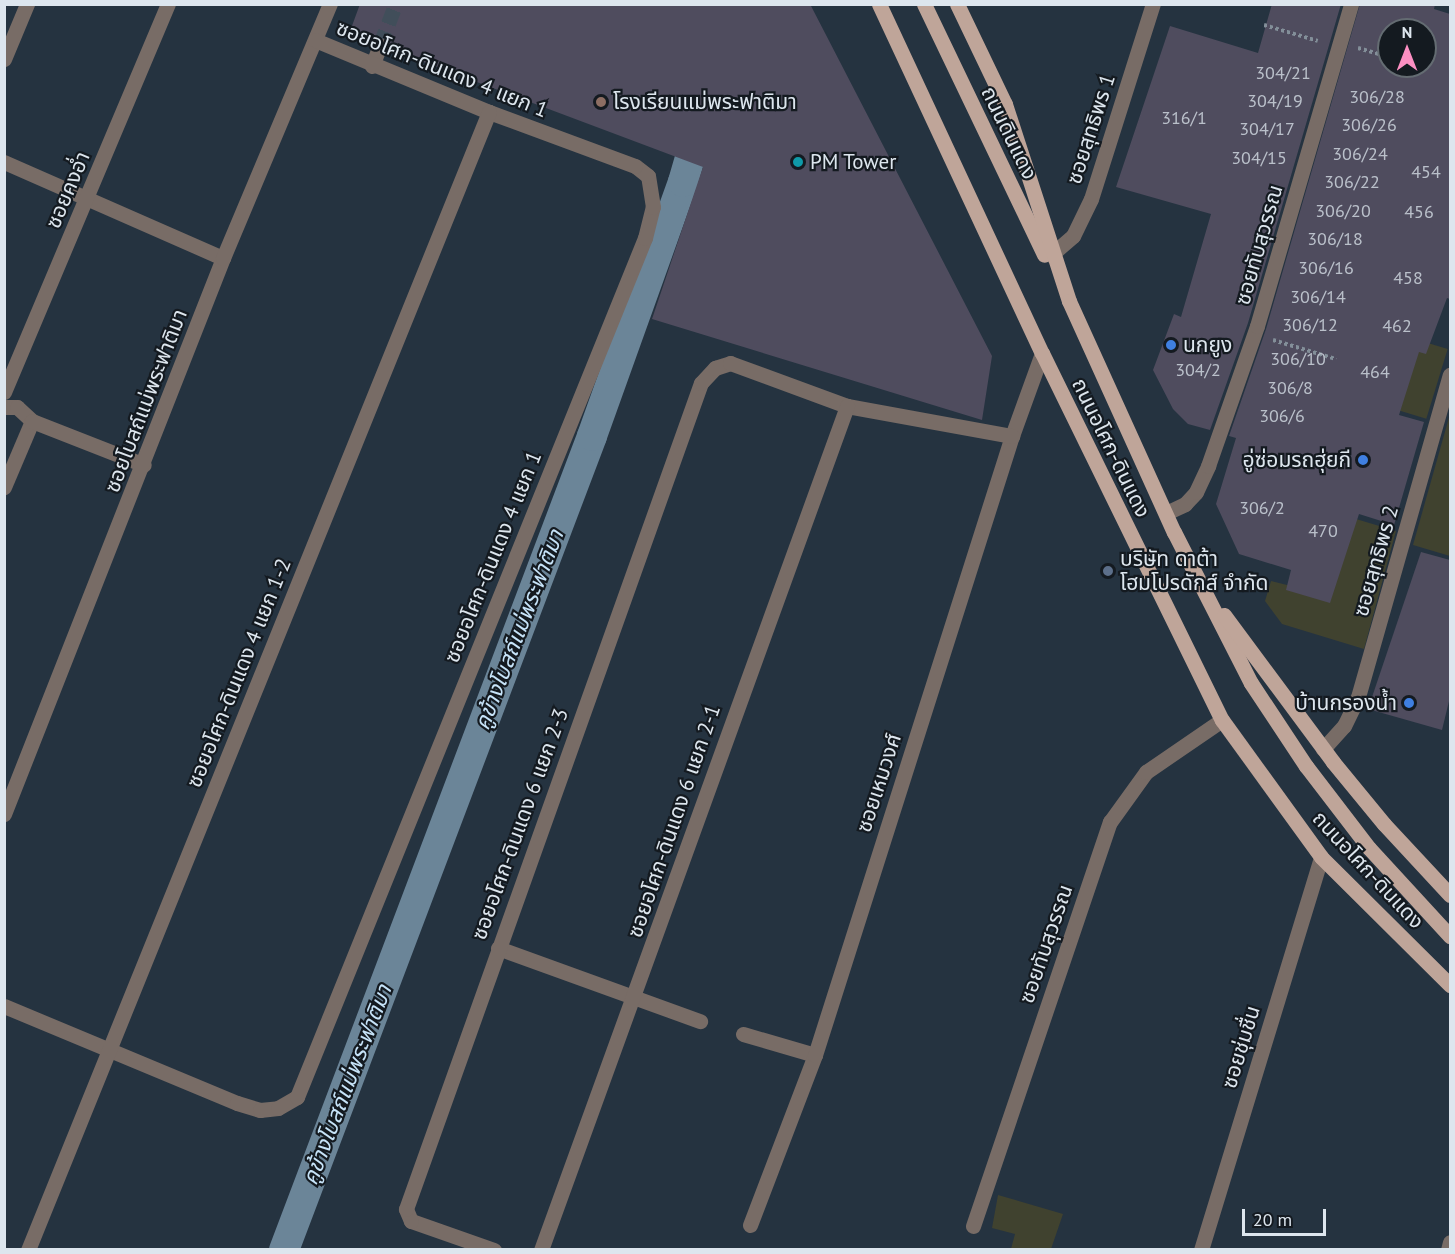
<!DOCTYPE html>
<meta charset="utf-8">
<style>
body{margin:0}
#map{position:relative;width:1455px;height:1254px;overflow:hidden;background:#253340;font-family:"PT Sans","Noto Sans Thai",sans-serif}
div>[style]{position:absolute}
.green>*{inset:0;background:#40422f;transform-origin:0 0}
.canal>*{height:30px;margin:-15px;padding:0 15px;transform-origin:15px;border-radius:15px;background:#6b8598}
.building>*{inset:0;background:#4f4c5e}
.minor-tunnel>*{height:15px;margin-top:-7.5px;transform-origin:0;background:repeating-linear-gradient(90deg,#414e5a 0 15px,transparent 0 23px)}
.path>*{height:4px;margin-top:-2px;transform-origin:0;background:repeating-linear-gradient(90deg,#838f99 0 3px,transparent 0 6px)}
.minor>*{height:15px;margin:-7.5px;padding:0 7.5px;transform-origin:7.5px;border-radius:7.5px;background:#786c66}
.major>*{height:15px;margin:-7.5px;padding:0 7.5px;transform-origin:7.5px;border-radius:7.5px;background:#bfa599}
.dots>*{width:16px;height:16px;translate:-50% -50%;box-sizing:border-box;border:3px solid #141a20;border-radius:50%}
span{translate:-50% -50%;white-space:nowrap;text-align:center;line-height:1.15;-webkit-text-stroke:4.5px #141a20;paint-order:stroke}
.number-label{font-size:18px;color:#bac0ca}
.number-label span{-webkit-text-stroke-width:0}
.street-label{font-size:21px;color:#dde6ee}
.poi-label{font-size:21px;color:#dde6ee}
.left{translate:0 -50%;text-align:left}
.right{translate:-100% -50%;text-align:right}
.water-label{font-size:22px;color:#c7e4f9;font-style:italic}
.frame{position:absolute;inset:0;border:6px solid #dde6ee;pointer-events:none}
.north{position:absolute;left:1377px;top:18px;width:60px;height:60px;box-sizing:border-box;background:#141a20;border:2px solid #646c72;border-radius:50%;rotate:0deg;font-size:16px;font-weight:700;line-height:24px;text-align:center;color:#dde6ee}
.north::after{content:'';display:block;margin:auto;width:21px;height:27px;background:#fc8fc2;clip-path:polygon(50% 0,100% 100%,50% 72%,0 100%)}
.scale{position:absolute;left:1242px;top:1209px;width:84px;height:27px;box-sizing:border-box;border:3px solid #dde6ee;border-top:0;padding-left:8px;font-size:18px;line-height:21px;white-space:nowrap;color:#dde6ee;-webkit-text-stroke:4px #141a20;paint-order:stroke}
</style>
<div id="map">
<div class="green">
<div style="left:1418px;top:340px;width:31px;height:73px;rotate:17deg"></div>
<div style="clip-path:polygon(1450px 414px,1450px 556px,1413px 545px)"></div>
<div style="clip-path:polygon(1356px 519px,1396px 531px,1364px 649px,1282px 624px,1265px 601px,1271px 581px,1327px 595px)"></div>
<div style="clip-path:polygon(998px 1195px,1063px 1214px,1051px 1249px,1011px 1249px,1015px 1234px,992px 1228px)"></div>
</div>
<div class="canal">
<div style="left:284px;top:1250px;width:870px;rotate:-69.27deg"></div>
<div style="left:592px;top:436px;width:270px;rotate:-70.3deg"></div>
<div style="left:683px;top:182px;width:61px;rotate:-73.9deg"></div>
</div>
<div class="building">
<div style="clip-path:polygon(360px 4px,810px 4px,992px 356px,982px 420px,652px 319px,703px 167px,389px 49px,384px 36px,371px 42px,349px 34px)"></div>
<div style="clip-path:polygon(1272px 4px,1341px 4px,1248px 323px,1210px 430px,1188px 424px,1173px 409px,1153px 370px,1174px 314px,1181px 317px,1211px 214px,1116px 187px,1170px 26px,1258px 53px)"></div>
<div style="clip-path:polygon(evenodd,1360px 4px,1435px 4px,1434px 9px,1450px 14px,1450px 299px,1447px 298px,1426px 354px,1419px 352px,1399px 415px,1424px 422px,1394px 525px,1359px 514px,1330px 603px,1286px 590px,1291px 570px,1239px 554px,1216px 504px,1236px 438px,1229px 436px,1266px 329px,1360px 4px,1389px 30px,1425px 30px,1425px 66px,1389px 66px,1389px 30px)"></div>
<div style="clip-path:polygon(1421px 552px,1450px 560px,1450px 697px,1442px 730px,1368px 709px)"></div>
</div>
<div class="minor-tunnel">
<div style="left:380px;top:45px;width:44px;rotate:-68.7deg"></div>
</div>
<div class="path">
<div style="left:1264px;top:25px;width:56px;rotate:16.5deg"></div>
<div style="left:1358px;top:48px;width:32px;rotate:16deg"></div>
<div style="left:1421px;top:66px;width:2px;rotate:27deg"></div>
<div style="left:1273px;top:340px;width:66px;rotate:16.8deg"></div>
</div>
<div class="minor">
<div style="left:4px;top:59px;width:60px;rotate:-67.3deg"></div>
<div style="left:372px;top:66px;width:22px;rotate:-69deg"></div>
<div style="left:4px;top:162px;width:239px;rotate:23.7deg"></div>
<div style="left:1051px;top:255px;width:29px;rotate:-41deg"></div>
<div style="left:1073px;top:236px;width:41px;rotate:-64.1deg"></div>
<div style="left:1091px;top:199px;width:205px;rotate:-72.4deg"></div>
<div style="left:4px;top:392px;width:421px;rotate:-67.1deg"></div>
<div style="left:4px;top:407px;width:13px"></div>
<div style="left:17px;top:407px;width:21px;rotate:43deg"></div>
<div style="left:32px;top:421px;width:72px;rotate:113deg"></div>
<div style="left:32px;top:421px;width:120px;rotate:21.4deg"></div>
<div style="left:1166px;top:513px;width:21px;rotate:-25deg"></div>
<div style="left:1185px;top:504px;width:16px;rotate:-47deg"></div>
<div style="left:1196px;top:492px;width:29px;rotate:-65deg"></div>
<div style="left:1208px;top:466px;width:148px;rotate:-70.7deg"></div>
<div style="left:1257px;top:326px;width:335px;rotate:-73.7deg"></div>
<div style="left:1323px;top:749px;width:31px;rotate:-48deg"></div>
<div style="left:1344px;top:726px;width:32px;rotate:-64deg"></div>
<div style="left:1358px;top:697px;width:335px;rotate:-74.1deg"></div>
<div style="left:4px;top:814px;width:598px;rotate:-68.5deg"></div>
<div style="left:223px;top:258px;width:276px;rotate:-67.2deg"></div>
<div style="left:498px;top:948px;width:215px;rotate:19.9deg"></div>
<div style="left:4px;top:1006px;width:252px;rotate:22.6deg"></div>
<div style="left:237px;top:1103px;width:24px;rotate:17deg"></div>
<div style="left:260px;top:1110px;width:18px;rotate:-6deg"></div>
<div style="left:278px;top:1108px;width:22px;rotate:-30deg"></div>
<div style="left:297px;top:1097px;width:927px;rotate:-67.95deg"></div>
<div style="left:645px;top:238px;width:32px;rotate:-76deg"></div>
<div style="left:653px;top:207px;width:31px;rotate:-99deg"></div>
<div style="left:648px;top:176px;width:16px;rotate:-142deg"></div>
<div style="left:635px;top:166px;width:156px;rotate:-159.7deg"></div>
<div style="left:489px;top:112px;width:188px;rotate:-157.5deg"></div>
<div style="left:743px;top:1034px;width:75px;rotate:16.3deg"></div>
<div style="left:750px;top:1225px;width:182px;rotate:-69.1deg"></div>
<div style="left:815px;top:1055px;width:650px;rotate:-72.35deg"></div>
<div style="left:1012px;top:436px;width:88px;rotate:-70.1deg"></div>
<div style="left:973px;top:1226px;width:427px;rotate:-71.3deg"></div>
<div style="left:1110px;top:822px;width:62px;rotate:-54.2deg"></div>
<div style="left:1146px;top:772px;width:92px;rotate:-34.4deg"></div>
<div style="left:28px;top:1250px;width:1228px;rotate:-67.95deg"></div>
<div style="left:494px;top:1250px;width:88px;rotate:-160.7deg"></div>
<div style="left:411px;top:1221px;width:13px;rotate:-113deg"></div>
<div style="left:406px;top:1209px;width:877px;rotate:-70.35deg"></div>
<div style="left:701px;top:383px;width:21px;rotate:-47deg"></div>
<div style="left:715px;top:368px;width:16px;rotate:-18deg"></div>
<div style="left:730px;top:363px;width:125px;rotate:20.2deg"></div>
<div style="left:847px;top:406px;width:168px;rotate:10.3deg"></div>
<div style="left:541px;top:1250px;width:898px;rotate:-70.07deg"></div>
<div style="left:1201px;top:1250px;width:411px;rotate:-73deg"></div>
<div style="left:1448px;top:1250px;width:8px;rotate:-76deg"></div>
</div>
<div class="major">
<div style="left:879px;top:4px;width:385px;rotate:65deg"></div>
<div style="left:1042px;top:353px;width:409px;rotate:63.9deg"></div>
<div style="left:1222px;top:720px;width:169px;rotate:54.1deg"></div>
<div style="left:1321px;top:857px;width:182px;rotate:44.8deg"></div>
<div style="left:924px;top:4px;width:278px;rotate:64.4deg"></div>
<div style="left:957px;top:4px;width:111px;rotate:64.4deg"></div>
<div style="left:1005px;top:104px;width:207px;rotate:72deg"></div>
<div style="left:1069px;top:301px;width:254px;rotate:65.6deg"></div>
<div style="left:1174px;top:532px;width:169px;rotate:63deg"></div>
<div style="left:1251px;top:683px;width:100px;rotate:56.5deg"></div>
<div style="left:1306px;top:766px;width:103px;rotate:52.5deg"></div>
<div style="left:1369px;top:848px;width:120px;rotate:47.4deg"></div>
<div style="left:1224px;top:615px;width:183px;rotate:53.4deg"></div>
<div style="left:1333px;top:762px;width:80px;rotate:50.6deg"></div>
<div style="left:1384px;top:824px;width:97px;rotate:47.1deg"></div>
</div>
<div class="dots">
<div style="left:601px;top:102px;background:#8d6e63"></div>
<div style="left:798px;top:162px;background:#0f9aa8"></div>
<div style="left:1171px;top:345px;background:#3f7fe0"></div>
<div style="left:1363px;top:460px;background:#3f7fe0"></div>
<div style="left:1108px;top:571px;background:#5c6f8a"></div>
<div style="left:1409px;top:703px;background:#3f7fe0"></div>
</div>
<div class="number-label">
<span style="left:1283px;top:73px">304/21</span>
<span style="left:1377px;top:97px">306/28</span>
<span style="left:1275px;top:101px">304/19</span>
<span style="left:1184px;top:118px">316/1</span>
<span style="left:1369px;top:125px">306/26</span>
<span style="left:1267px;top:129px">304/17</span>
<span style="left:1360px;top:154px">306/24</span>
<span style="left:1259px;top:158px">304/15</span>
<span style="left:1426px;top:172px">454</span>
<span style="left:1352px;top:182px">306/22</span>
<span style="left:1343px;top:211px">306/20</span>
<span style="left:1419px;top:212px">456</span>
<span style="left:1335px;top:239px">306/18</span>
<span style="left:1326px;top:268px">306/16</span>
<span style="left:1408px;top:278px">458</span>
<span style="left:1318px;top:297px">306/14</span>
<span style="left:1310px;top:325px">306/12</span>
<span style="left:1397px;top:326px">462</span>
<span style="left:1298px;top:359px">306/10</span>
<span style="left:1198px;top:370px">304/2</span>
<span style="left:1375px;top:372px">464</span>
<span style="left:1290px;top:388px">306/8</span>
<span style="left:1282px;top:416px">306/6</span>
<span style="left:1262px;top:508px">306/2</span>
<span style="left:1323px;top:531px">470</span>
</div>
<div class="street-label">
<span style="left:442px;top:69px;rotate:22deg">ซอยอโศก-ดินแดง 4 แยก 1</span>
<span style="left:1091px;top:129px;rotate:-72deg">ซอยสุทธิพร 1</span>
<span style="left:1009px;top:133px;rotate:64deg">ถนนดินแดง</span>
<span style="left:68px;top:190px;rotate:-67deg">ซอยคงอ่ำ</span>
<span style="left:1259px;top:245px;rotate:-74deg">ซอยทับสุวรรณ</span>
<span style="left:146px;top:401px;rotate:-69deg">ซอยโบสถ์แม่พระฟาติมา</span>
<span style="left:1111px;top:448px;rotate:64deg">ถนนอโศก-ดินแดง</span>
<span style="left:493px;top:557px;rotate:-68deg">ซอยอโศก-ดินแดง 4 แยก 1</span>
<span style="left:1376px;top:561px;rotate:-74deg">ซอยสุทธิพร 2</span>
<span style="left:239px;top:673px;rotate:-68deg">ซอยอโศก-ดินแดง 4 แยก 1-2</span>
<span style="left:879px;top:783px;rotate:-72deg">ซอยเหมวงศ์</span>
<span style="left:674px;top:821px;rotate:-71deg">ซอยอโศก-ดินแดง 6 แยก 2-1</span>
<span style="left:520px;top:824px;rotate:-70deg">ซอยอโศก-ดินแดง 6 แยก 2-3</span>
<span style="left:1368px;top:870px;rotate:47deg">ถนนอโศก-ดินแดง</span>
<span style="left:1046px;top:944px;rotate:-71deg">ซอยทับสุวรรณ</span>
<span style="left:1241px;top:1047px;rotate:-73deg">ซอยชุ่มชื่น</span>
</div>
<div class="poi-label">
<span class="left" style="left:613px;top:102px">โรงเรียนแม่พระฟาติมา</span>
<span class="left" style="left:810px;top:162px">PM Tower</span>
<span class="left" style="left:1183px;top:345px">นกยูง</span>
<span class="right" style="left:1351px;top:460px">อู่ซ่อมรถฮุ่ยกี</span>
<span class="left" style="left:1120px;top:571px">บริษัท ดาต้า<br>โฮมโปรดักส์ จำกัด</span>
<span class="right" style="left:1397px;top:703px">บ้านกรองน้ำ</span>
</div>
<div class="water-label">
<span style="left:519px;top:630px;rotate:-69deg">คูข้างโบสถ์แม่พระฟาติมา</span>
<span style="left:347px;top:1085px;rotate:-69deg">คูข้างโบสถ์แม่พระฟาติมา</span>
</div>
<div class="frame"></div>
<div class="north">N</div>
<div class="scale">20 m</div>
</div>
